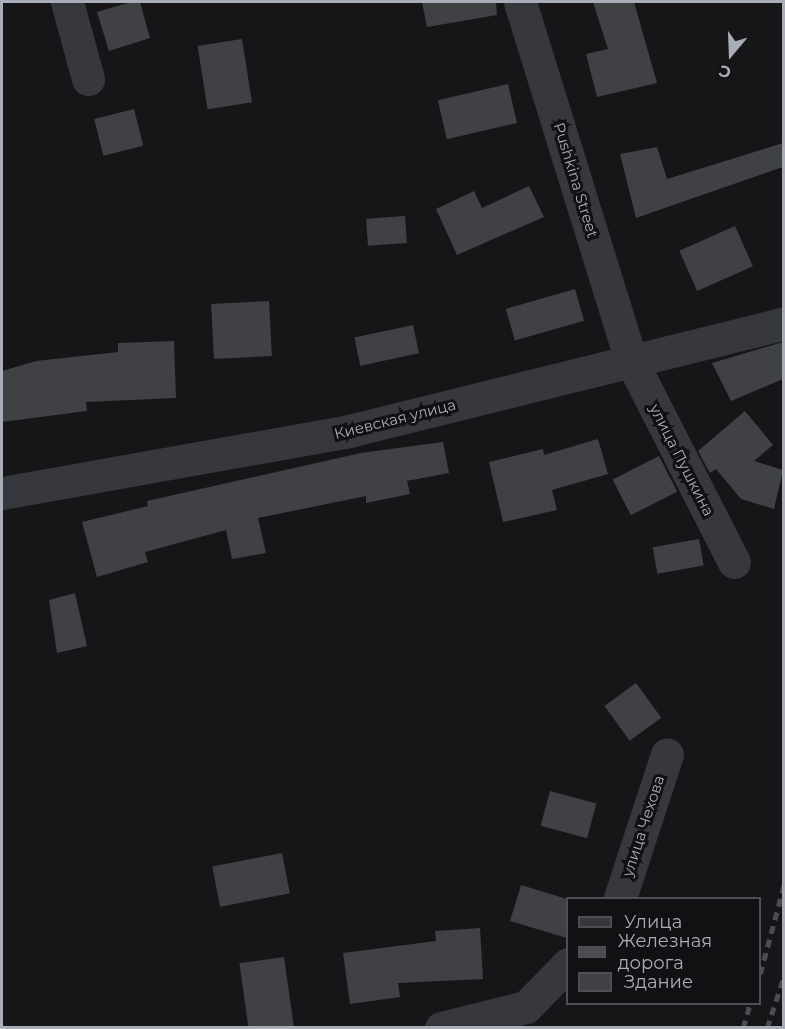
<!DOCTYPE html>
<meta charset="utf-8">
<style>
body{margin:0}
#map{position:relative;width:785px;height:1029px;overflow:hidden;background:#161618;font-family:Montserrat,sans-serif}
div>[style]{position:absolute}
.building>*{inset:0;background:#404145;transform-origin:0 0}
.street>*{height:33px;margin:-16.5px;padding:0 16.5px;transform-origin:16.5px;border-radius:16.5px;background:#37383d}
.rail>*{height:4.5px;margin-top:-2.25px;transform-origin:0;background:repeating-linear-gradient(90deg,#4a4c52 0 8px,transparent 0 14px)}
span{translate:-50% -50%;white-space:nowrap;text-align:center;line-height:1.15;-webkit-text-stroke:6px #111113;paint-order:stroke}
.street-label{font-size:15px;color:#a8adb8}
.frame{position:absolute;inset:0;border:3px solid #a8adb8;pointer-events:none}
.legend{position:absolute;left:566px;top:897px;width:195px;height:108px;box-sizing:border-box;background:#111113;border:2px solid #4d4f55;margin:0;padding:8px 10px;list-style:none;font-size:18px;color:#a8adb8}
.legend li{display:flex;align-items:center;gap:12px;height:30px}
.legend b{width:30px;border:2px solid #4d4f55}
.north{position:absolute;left:701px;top:24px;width:60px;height:60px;-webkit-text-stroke:4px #111113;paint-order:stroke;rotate:199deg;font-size:16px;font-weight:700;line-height:24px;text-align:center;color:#a8adb8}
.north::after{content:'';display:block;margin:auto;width:21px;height:27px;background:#a8adb8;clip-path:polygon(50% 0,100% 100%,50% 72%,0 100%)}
</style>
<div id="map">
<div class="building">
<div style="clip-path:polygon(131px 2px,140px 2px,150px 38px,109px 51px,97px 12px)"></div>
<div style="clip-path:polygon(422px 2px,496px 2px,497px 15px,427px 27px)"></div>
<div style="clip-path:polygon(593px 2px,634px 2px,657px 83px,597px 97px,586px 54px,608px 49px)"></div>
<div style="left:242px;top:39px;width:64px;height:45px;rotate:81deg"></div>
<div style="left:508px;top:84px;width:40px;height:72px;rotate:77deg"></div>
<div style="left:134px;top:109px;width:38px;height:41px;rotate:76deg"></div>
<div style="clip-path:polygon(783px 143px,783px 167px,636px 218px,620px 154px,657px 147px,667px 179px)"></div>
<div style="clip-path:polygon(529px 186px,544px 217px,457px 255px,436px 209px,474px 191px,482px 208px)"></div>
<div style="left:405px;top:216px;width:27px;height:39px;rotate:86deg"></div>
<div style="left:735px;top:226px;width:44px;height:61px;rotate:66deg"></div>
<div style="left:575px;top:289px;width:33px;height:72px;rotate:74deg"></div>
<div style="left:269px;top:301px;width:55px;height:58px;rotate:87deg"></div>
<div style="left:413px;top:325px;width:29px;height:60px;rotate:78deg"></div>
<div style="clip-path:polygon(174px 341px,176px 398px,86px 402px,87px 411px,2px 422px,2px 371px,36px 361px,118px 352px,118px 343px)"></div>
<div style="clip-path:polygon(783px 342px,783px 379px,731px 401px,712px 363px)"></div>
<div style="clip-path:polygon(745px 411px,773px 445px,754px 461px,783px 470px,774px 509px,741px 499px,716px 469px,710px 473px,698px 451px)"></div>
<div style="clip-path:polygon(598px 439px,608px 474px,552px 490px,557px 510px,503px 522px,489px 462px,543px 449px,544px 455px)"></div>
<div style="clip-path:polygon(443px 442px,449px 473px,407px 481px,410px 494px,366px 503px,366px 496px,258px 518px,266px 553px,232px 559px,226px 530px,145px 552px,148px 562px,97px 577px,82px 522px,148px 506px,147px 501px,361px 453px)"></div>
<div style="left:659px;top:456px;width:40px;height:52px;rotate:63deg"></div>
<div style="left:699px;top:539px;width:27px;height:47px;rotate:80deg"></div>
<div style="clip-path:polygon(75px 593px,87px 646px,57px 653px,49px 600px)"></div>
<div style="left:636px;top:683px;width:43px;height:39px;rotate:54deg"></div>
<div style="left:550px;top:791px;width:48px;height:36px;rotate:15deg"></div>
<div style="left:282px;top:853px;width:41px;height:71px;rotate:79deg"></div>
<div style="clip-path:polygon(521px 885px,567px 899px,567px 938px,510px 921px)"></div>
<div style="clip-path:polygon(480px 928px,483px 979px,398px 983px,400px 997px,350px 1004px,343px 953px,436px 941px,435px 931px)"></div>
<div style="left:284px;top:957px;width:72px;height:45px;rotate:82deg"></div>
</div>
<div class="street">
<div style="left:67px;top:2px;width:80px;rotate:74.7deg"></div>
<div style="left:520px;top:2px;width:373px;rotate:72.8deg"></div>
<div style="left:630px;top:358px;width:229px;rotate:63deg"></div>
<div style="left:2px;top:493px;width:352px;rotate:-10.1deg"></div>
<div style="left:349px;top:431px;width:448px;rotate:-13.9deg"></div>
<div style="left:620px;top:898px;width:151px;rotate:-71.9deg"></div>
<div style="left:441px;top:1028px;width:88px;rotate:-13.9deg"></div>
<div style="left:526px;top:1007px;width:60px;rotate:-45.7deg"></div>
</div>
<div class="rail">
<div style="left:760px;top:974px;width:92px;rotate:-74.9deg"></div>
<div style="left:743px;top:1028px;width:25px;rotate:-74deg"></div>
<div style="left:767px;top:1028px;width:55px;rotate:-71.9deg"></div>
</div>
<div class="street-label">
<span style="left:576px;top:180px;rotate:73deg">Pushkina Street</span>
<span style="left:395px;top:419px;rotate:-14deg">Киевская улица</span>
<span style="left:682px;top:460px;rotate:63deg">улица Пушкина</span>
<span style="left:643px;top:826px;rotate:-72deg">улица Чехова</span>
</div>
<div class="frame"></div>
<ul class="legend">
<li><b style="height:8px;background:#37383d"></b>Улица</li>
<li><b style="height:8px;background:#4a4c52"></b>Железная дорога</li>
<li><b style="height:16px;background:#404145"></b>Здание</li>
</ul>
<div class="north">С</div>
</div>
